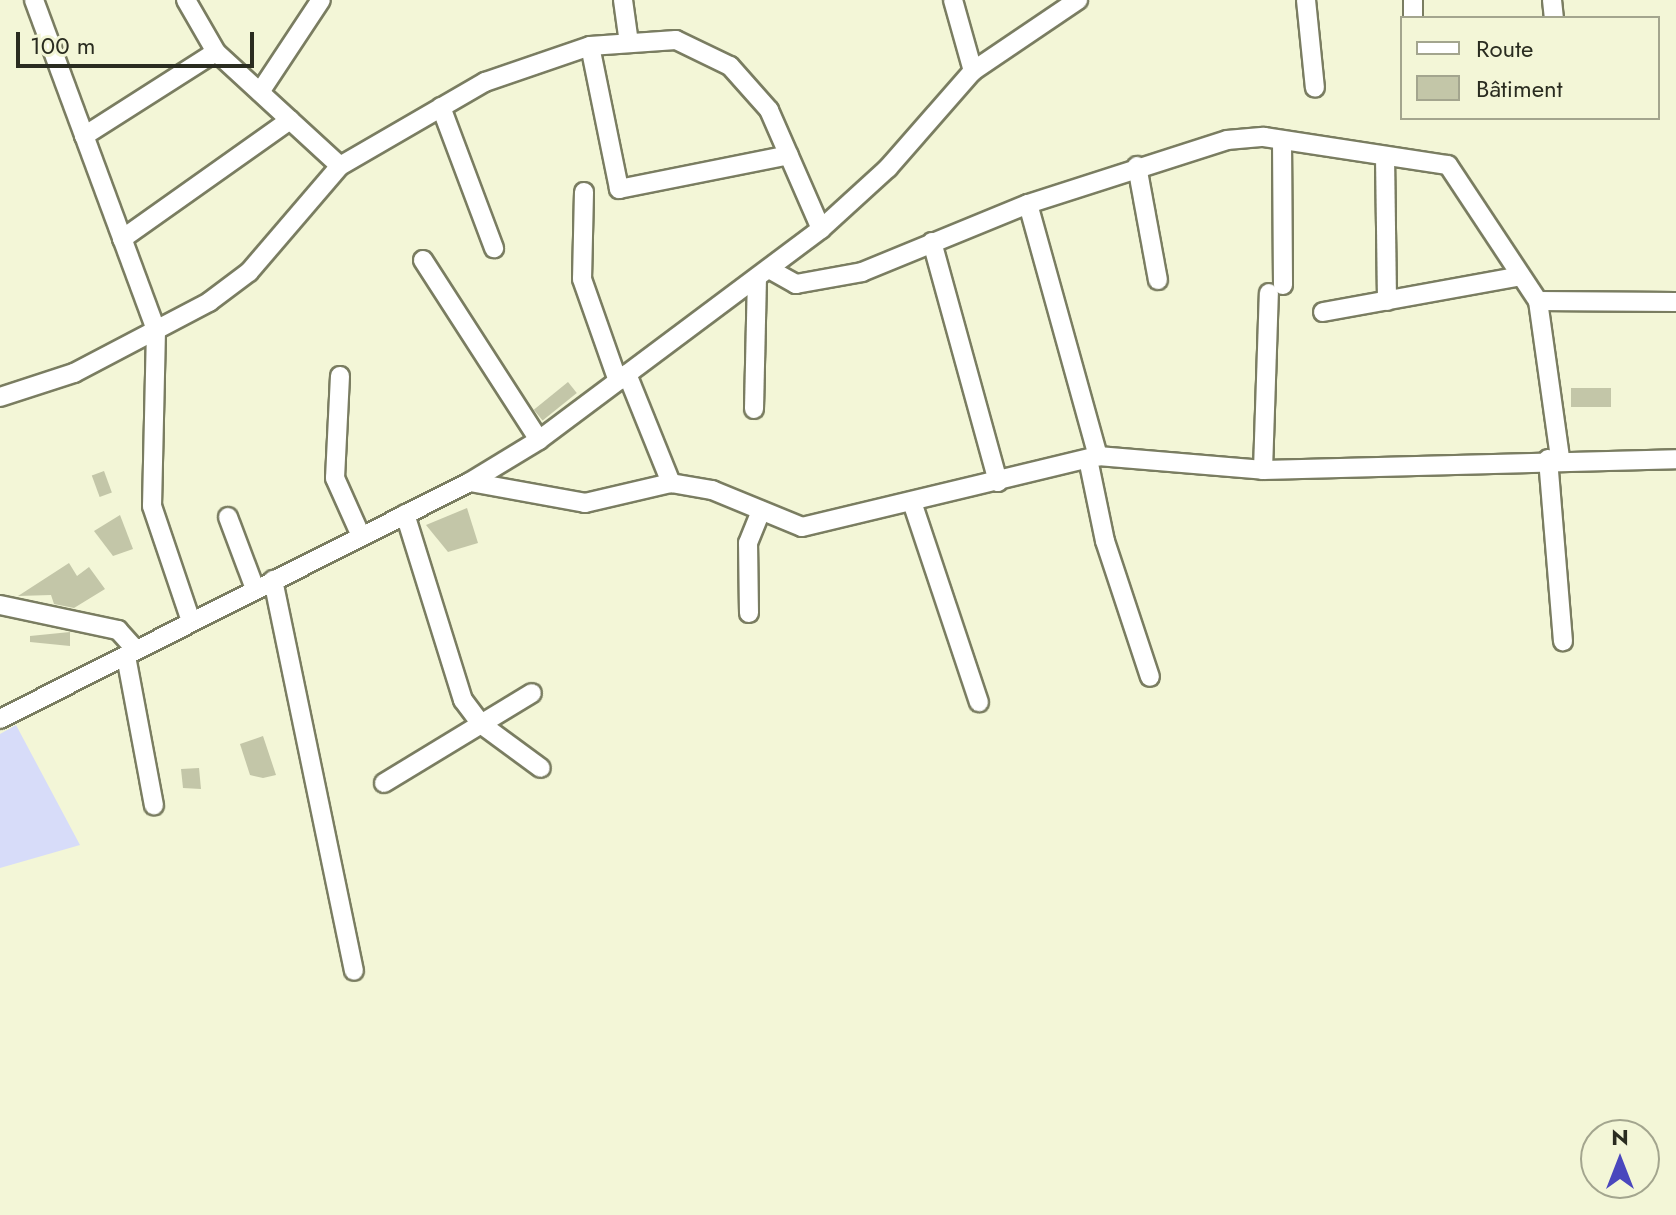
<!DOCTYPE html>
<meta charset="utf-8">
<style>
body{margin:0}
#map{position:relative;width:1676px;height:1215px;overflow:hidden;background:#f3f6d7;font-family:Jost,sans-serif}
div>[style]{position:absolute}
.green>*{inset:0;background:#d7dcf9}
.building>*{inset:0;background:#c3c6a8;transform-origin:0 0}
.roads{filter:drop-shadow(2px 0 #7a7d61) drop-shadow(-2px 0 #7a7d61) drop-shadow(0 2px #7a7d61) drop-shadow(0 -2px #7a7d61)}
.minor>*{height:18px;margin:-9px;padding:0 9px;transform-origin:9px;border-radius:9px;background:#fff}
span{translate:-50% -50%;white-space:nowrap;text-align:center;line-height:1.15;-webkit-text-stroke:7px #f3f6d7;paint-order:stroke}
.legend{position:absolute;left:1400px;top:16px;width:260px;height:104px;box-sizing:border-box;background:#f3f6d7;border:2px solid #a3a58e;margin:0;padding:10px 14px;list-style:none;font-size:24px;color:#2a2c20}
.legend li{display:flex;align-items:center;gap:16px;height:40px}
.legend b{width:40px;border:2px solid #a3a58e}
.north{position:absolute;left:1580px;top:1119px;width:80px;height:80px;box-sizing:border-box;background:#f3f6d7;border:2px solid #a3a58e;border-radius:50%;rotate:0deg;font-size:22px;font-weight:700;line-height:32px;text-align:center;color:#2a2c20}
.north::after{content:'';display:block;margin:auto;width:28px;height:36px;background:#4a47bd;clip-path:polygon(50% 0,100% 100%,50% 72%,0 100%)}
.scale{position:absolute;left:16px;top:32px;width:238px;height:36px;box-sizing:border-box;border:4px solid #2a2c20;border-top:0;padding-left:10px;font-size:24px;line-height:28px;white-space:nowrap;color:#2a2c20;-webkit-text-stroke:6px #f3f6d7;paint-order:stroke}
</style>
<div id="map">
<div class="green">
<div style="clip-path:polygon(16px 725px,80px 845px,0 868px,0 734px)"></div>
</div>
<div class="building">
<div style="left:568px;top:382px;width:14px;height:44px;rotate:51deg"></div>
<div style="left:1571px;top:388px;width:40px;height:19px"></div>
<div style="left:104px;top:471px;width:23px;height:13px;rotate:70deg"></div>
<div style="clip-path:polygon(467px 508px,478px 543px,448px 552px,426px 525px)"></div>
<div style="clip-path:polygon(120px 515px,133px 549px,113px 556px,94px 531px)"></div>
<div style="clip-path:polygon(69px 563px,77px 576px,89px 567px,105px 589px,74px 608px,54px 604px,51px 595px,18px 596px)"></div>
<div style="clip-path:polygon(70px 632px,70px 646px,30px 642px,30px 636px)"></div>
<div style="clip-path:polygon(263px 736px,276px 775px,263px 778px,250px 775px,240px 744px)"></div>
<div style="clip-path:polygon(199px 768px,201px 789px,183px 788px,181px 769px)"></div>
</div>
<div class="roads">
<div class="minor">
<div style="left:34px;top:0;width:352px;rotate:69.7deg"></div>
<div style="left:156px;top:330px;width:176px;rotate:91.3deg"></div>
<div style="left:152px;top:506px;width:121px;rotate:71.3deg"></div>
<div style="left:186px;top:0;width:60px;rotate:60deg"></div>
<div style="left:216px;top:52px;width:168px;rotate:42.6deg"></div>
<div style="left:340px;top:166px;width:168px;rotate:-30.1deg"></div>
<div style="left:485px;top:82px;width:111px;rotate:-18.9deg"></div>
<div style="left:590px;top:46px;width:86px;rotate:-4deg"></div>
<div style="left:676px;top:40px;width:60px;rotate:25.7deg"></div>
<div style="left:730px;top:66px;width:59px;rotate:48.4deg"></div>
<div style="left:769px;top:110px;width:130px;rotate:66.4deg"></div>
<div style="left:623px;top:0;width:43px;rotate:82.1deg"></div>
<div style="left:953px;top:0;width:74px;rotate:74.3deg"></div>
<div style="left:1306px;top:0;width:88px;rotate:84.2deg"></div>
<div style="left:1552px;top:0;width:18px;rotate:84deg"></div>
<div style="left:1413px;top:18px;width:18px;rotate:-90deg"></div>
<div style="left:590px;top:46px;width:146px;rotate:78.5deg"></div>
<div style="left:619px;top:189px;width:173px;rotate:-11.3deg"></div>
<div style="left:260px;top:92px;width:110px;rotate:-56.5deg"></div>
<div style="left:441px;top:107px;width:151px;rotate:69.4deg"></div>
<div style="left:84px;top:136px;width:156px;rotate:-32.5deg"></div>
<div style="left:1282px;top:140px;width:145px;rotate:89.6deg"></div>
<div style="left:1385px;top:156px;width:145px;rotate:89.2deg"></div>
<div style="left:1137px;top:166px;width:116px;rotate:79.6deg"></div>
<div style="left:584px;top:192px;width:87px;rotate:91.3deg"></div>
<div style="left:582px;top:279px;width:108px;rotate:70.6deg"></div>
<div style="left:1028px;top:204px;width:262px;rotate:74.5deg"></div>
<div style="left:122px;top:239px;width:206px;rotate:-35.3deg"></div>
<div style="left:932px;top:242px;width:249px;rotate:74.6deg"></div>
<div style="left:423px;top:260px;width:214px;rotate:57.2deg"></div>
<div style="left:769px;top:269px;width:31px;rotate:29deg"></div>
<div style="left:796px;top:284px;width:67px;rotate:-10.3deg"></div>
<div style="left:862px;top:272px;width:179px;rotate:-22.3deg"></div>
<div style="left:1028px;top:204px;width:209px;rotate:-17.8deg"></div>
<div style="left:1227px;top:140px;width:37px;rotate:-5deg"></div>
<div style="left:1264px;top:137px;width:186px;rotate:8.7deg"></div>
<div style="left:1448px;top:165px;width:163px;rotate:56.5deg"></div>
<div style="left:1538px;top:301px;width:159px;rotate:82deg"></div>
<div style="left:1538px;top:301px;width:138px;rotate:0.4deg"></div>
<div style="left:1323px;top:312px;width:201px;rotate:-10.3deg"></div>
<div style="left:627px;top:374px;width:118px;rotate:68deg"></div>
<div style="left:340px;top:376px;width:102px;rotate:92.8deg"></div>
<div style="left:335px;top:478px;width:64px;rotate:65.9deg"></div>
<div style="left:0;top:397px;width:78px;rotate:-18deg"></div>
<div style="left:74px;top:373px;width:153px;rotate:-27.7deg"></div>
<div style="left:209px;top:302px;width:50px;rotate:-36.9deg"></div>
<div style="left:249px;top:272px;width:140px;rotate:-49.4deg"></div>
<div style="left:754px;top:409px;width:131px;rotate:-88.7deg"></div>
<div style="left:1088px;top:459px;width:84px;rotate:78.3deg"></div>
<div style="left:1105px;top:541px;width:143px;rotate:71.7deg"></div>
<div style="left:1548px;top:459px;width:183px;rotate:85.3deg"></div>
<div style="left:1263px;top:470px;width:177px;rotate:-88.1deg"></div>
<div style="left:470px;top:482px;width:117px;rotate:10.3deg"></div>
<div style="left:585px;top:503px;width:88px;rotate:-13.1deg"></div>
<div style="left:671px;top:483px;width:42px;rotate:9.7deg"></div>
<div style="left:712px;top:490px;width:97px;rotate:22.3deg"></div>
<div style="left:802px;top:527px;width:304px;rotate:-13.5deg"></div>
<div style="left:1098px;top:456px;width:166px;rotate:4.8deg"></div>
<div style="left:1263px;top:470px;width:413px;rotate:-1.5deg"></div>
<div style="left:913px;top:505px;width:208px;rotate:71.5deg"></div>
<div style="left:405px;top:514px;width:195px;rotate:72.7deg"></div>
<div style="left:463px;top:700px;width:30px;rotate:53deg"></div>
<div style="left:481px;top:724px;width:74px;rotate:36.3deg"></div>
<div style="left:228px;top:517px;width:77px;rotate:69.4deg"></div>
<div style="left:273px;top:580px;width:399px;rotate:78.3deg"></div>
<div style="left:0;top:605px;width:121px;rotate:12deg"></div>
<div style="left:118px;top:630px;width:27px;rotate:48deg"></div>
<div style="left:749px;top:613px;width:70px;rotate:-90.8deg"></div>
<div style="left:748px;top:543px;width:35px;rotate:-68deg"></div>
<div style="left:126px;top:656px;width:152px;rotate:79.4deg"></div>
<div style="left:0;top:719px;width:526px;rotate:-26.76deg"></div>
<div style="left:470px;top:482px;width:81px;rotate:-31.3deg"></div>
<div style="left:539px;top:440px;width:352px;rotate:-36.8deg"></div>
<div style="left:821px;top:229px;width:91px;rotate:-42.3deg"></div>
<div style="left:888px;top:168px;width:129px;rotate:-48.8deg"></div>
<div style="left:973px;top:71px;width:127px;rotate:-34.1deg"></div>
<div style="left:384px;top:783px;width:173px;rotate:-31.3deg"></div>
</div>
</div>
<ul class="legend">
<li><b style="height:10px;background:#fff"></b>Route</li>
<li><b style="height:22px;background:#c3c6a8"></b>Bâtiment</li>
</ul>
<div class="north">N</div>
<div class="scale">100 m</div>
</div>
